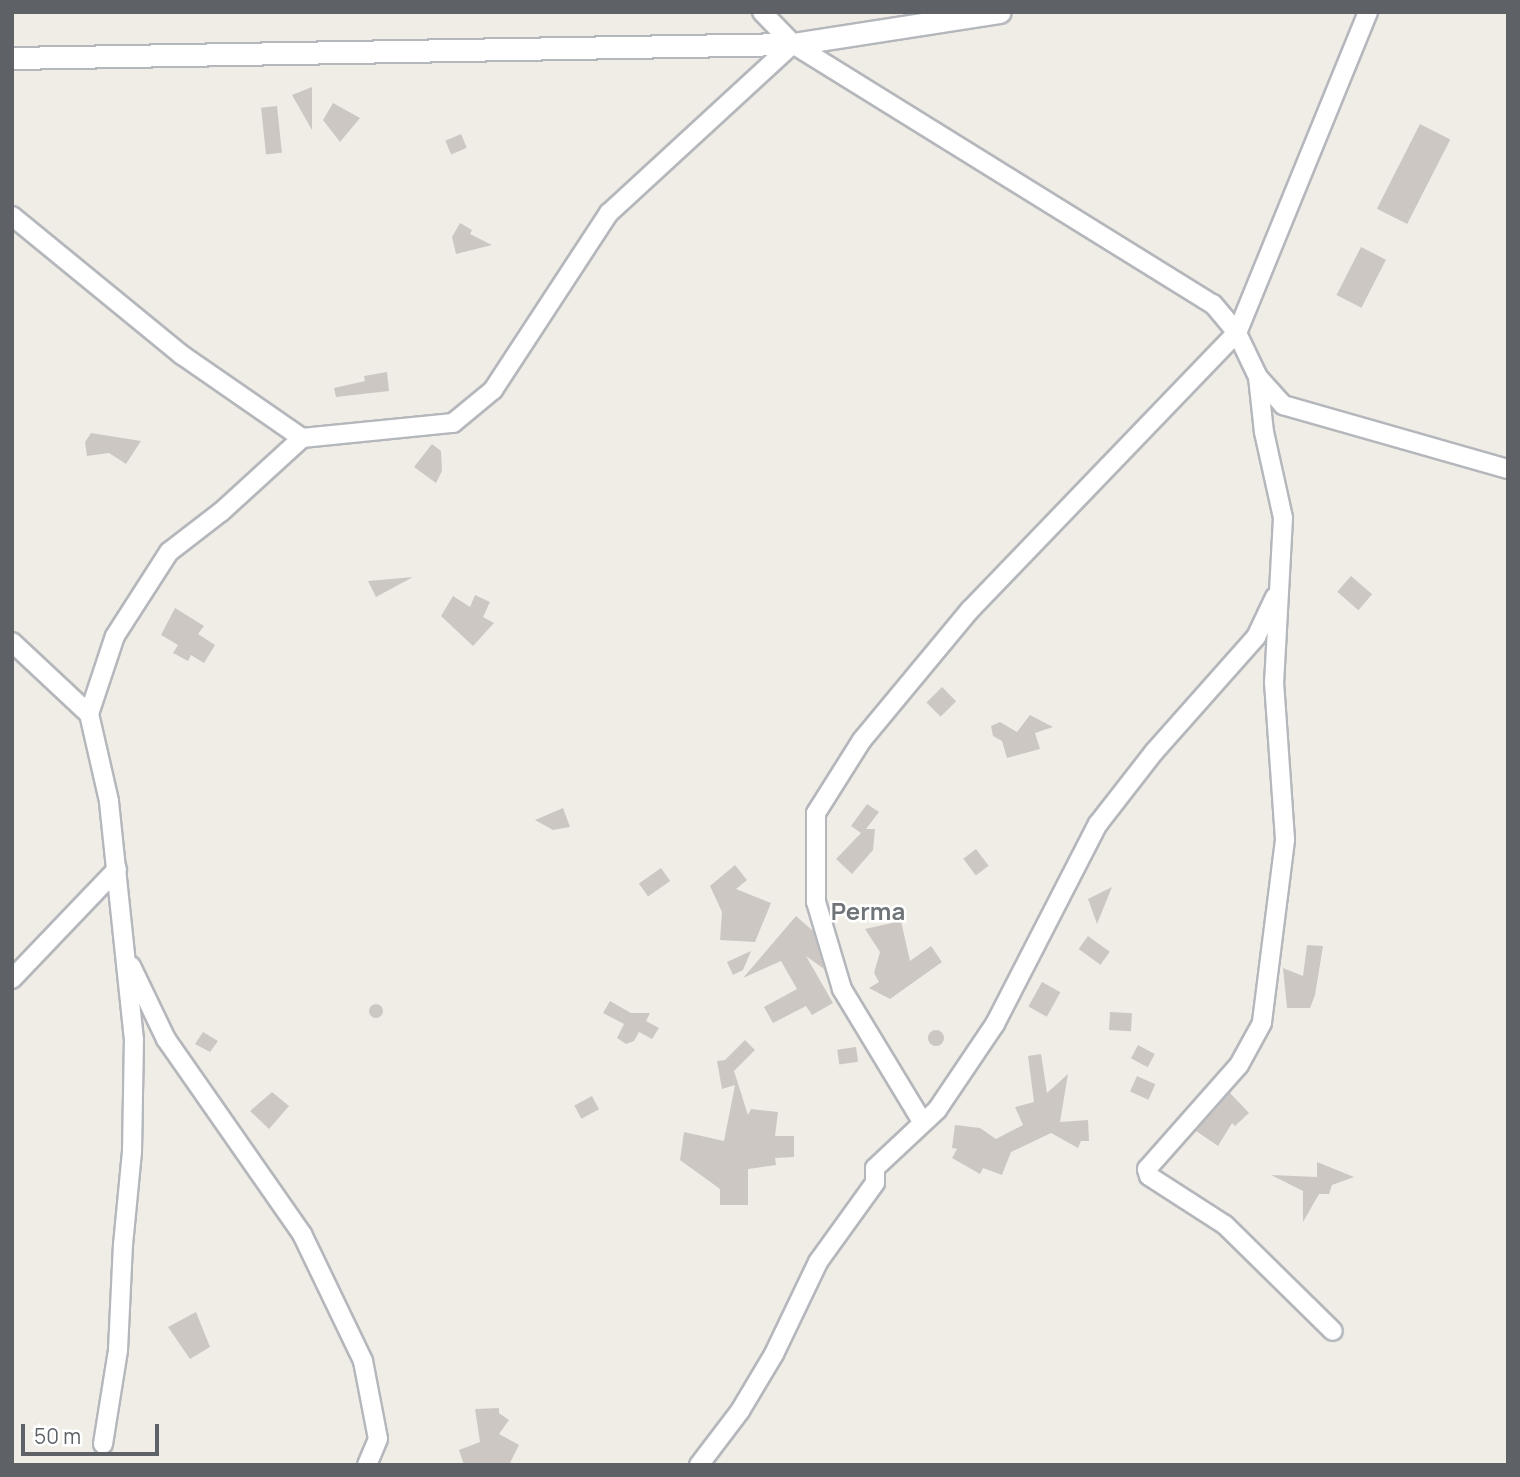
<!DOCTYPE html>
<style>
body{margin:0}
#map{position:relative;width:1520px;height:1477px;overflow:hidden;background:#f0ede6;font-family:Manrope,sans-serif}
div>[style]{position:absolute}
.building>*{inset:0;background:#ccc7c3;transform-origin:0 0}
.round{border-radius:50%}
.roads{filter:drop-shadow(2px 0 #b4b7bb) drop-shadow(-2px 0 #b4b7bb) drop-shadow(0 2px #b4b7bb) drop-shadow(0 -2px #b4b7bb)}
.minor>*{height:18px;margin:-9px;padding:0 9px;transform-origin:9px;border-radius:9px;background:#fff}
.tertiary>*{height:21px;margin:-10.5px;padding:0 10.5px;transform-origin:10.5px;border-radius:10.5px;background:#fff}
span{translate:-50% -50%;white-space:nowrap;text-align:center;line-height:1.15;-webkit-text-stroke:5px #fff;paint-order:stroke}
.quarter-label{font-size:24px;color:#6f7478;font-weight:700}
.frame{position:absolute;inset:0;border:14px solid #5e6266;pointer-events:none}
.scale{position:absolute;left:21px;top:1424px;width:138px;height:32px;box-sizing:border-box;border:4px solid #5e6266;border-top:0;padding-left:9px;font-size:21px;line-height:24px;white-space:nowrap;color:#5e6266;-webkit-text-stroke:5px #fff;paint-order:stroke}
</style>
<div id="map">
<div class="building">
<div style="clip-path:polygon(312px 87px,312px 130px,292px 95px)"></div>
<div style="clip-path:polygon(333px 103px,360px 118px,340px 142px,323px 120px)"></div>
<div style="left:277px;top:106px;width:47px;height:16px;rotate:84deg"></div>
<div style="left:1420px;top:124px;width:34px;height:95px;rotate:27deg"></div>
<div style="left:461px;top:134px;width:15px;height:17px;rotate:67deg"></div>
<div style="clip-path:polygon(460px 223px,472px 230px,470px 234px,492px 245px,456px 254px,452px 237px)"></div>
<div style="left:1361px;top:247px;width:28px;height:54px;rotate:27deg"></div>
<div style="clip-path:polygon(387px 372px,389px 391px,336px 397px,334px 388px,365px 381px,364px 376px)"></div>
<div style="clip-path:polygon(91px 433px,141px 441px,126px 464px,109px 453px,87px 456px,85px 442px)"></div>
<div style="clip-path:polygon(432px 444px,441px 451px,442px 471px,436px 483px,414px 467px)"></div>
<div style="left:1351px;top:576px;width:28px;height:21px;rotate:41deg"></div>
<div style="clip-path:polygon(413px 577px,376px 597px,368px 581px)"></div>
<div style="clip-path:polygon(475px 595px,490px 602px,483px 617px,494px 623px,473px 646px,441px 616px,453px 596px,470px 607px)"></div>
<div style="clip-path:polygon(175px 608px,204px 626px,198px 634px,215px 645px,204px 663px,191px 655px,188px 661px,173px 653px,178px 645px,161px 635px)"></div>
<div style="left:942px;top:687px;width:20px;height:22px;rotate:45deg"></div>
<div style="clip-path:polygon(1030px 715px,1053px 727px,1035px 733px,1040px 749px,1007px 758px,1002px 741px,993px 736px,991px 726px,1000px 722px,1017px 732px)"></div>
<div style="clip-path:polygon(867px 804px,879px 812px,866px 829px,875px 829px,873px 850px,852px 874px,836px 859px,861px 833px,851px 826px)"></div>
<div style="clip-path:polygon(563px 808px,570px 827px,553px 830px,535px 820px)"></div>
<div style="left:976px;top:849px;width:21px;height:16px;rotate:53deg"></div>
<div style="clip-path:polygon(735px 865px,747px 880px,736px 889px,771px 903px,755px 942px,720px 940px,722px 912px,710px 886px)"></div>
<div style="left:661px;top:868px;width:16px;height:27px;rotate:55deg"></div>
<div style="clip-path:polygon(1112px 887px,1097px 924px,1088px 899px)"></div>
<div style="clip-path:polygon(796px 916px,813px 931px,824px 969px,806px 956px,833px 1003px,812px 1015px,806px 1006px,773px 1023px,764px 1007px,797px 989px,781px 961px,743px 978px)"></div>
<div style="clip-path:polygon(901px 921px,910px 961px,931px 946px,942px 962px,890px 999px,869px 988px,879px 982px,874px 973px,880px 952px,865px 929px)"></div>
<div style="left:1088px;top:936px;width:27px;height:16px;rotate:36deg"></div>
<div style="clip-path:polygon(1307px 945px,1323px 946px,1315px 995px,1310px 1008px,1287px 1008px,1283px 968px,1303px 976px)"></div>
<div style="clip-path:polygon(751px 951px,743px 970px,733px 975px,727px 962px)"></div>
<div style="left:1042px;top:982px;width:21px;height:28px;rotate:29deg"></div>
<div style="clip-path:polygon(610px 1001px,631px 1013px,650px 1013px,646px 1021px,659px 1028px,652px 1039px,639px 1032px,634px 1041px,626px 1044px,617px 1038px,624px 1024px,603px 1013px)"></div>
<div class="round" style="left:369px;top:1004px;width:14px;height:14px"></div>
<div style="left:1110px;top:1012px;width:22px;height:18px;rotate:3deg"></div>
<div class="round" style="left:928px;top:1030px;width:16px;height:16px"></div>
<div style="clip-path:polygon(203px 1032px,218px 1041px,210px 1052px,195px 1044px)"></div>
<div style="clip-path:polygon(745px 1040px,755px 1050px,734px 1071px,748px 1115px,751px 1109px,778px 1112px,775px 1136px,794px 1136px,794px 1157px,775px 1158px,776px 1165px,748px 1169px,748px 1205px,720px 1205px,720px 1189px,680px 1160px,684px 1132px,724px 1141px,735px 1085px,722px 1089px,717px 1061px,725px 1060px)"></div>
<div style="left:1138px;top:1045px;width:19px;height:15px;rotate:28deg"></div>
<div style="left:856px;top:1047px;width:15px;height:19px;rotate:82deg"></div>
<div style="clip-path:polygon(1041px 1054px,1047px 1093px,1068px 1074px,1060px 1122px,1088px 1120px,1089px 1141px,1081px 1141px,1078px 1148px,1051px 1133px,1011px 1152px,1002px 1175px,983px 1168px,980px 1174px,952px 1158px,957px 1149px,952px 1148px,955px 1125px,980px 1128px,996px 1139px,1023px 1125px,1015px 1107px,1034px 1102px,1028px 1056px)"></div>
<div style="left:1137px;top:1076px;width:20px;height:17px;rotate:24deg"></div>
<div style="clip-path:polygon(272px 1092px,289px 1106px,269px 1129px,250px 1111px)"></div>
<div style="clip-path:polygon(1230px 1093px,1249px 1113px,1235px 1126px,1232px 1123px,1218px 1146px,1196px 1131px)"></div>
<div style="left:592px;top:1096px;width:15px;height:20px;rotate:62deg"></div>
<div style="clip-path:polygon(1317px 1162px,1354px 1177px,1332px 1185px,1329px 1194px,1319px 1194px,1303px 1222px,1303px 1191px,1271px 1175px,1317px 1177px)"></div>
<div style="clip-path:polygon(196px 1312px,210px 1347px,190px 1359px,168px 1327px)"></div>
<div style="clip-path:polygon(499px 1408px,499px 1413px,509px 1420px,499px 1434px,519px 1445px,509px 1465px,464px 1465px,459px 1450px,480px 1442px,475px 1409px)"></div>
</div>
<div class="roads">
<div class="minor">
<div style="left:762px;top:12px;width:45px;rotate:45.9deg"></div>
<div style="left:793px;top:44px;width:494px;rotate:31.8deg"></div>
<div style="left:1213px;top:304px;width:38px;rotate:50deg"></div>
<div style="left:1237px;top:333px;width:49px;rotate:64.5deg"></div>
<div style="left:1258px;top:377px;width:38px;rotate:48deg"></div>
<div style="left:1283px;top:405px;width:234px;rotate:15.9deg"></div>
<div style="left:12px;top:216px;width:220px;rotate:39.3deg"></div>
<div style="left:182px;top:355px;width:146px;rotate:34.7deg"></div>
<div style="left:302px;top:438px;width:152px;rotate:-5.7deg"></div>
<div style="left:453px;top:423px;width:52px;rotate:-39.5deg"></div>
<div style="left:493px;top:390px;width:212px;rotate:-56.8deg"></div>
<div style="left:609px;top:213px;width:250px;rotate:-42.6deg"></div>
<div style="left:1258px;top:377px;width:55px;rotate:83.8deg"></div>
<div style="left:1264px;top:432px;width:88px;rotate:77.5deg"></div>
<div style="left:1283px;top:518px;width:164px;rotate:93.1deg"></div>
<div style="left:1274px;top:682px;width:158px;rotate:86deg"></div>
<div style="left:1285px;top:840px;width:184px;rotate:97.2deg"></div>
<div style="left:1262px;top:1023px;width:48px;rotate:118.7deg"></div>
<div style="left:1239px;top:1065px;width:139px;rotate:131.5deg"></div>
<div style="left:1147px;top:1169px;width:7px;rotate:74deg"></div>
<div style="left:1149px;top:1176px;width:90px;rotate:32.8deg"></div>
<div style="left:1225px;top:1225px;width:151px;rotate:44.5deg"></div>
<div style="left:12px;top:642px;width:105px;rotate:43.1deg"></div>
<div style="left:131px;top:966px;width:81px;rotate:64.4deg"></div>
<div style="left:166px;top:1039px;width:238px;rotate:55.1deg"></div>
<div style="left:302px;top:1234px;width:141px;rotate:64.3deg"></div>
<div style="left:363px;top:1361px;width:79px;rotate:79.1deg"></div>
<div style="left:378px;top:1439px;width:28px;rotate:113deg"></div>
<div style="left:12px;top:979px;width:152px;rotate:-46.3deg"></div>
<div style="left:923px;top:1123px;width:157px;rotate:-121.2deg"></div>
<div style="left:842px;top:989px;width:91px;rotate:-106.6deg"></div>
<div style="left:816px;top:902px;width:89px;rotate:-90deg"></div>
<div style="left:816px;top:813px;width:86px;rotate:-57.8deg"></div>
<div style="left:862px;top:740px;width:169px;rotate:-50.3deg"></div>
<div style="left:970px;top:610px;width:385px;rotate:-46.1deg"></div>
<div style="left:1237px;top:333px;width:347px;rotate:-67.8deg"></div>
<div style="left:103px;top:1444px;width:95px;rotate:-80.9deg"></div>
<div style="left:118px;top:1350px;width:105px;rotate:-87.3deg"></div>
<div style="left:123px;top:1245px;width:93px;rotate:-84.5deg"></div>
<div style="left:132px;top:1152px;width:112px;rotate:-89deg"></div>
<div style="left:134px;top:1040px;width:240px;rotate:-96deg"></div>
<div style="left:109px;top:801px;width:89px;rotate:-102.9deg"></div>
<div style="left:89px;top:714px;width:82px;rotate:-71.6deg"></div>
<div style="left:115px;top:636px;width:100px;rotate:-57.3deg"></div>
<div style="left:169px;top:552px;width:66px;rotate:-37.6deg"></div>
<div style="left:221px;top:512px;width:110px;rotate:-42.4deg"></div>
<div style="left:699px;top:1465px;width:68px;rotate:-52.8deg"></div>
<div style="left:740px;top:1411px;width:66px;rotate:-59.2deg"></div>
<div style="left:774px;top:1354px;width:102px;rotate:-64.4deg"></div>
<div style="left:818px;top:1262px;width:97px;rotate:-54.2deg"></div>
<div style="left:875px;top:1183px;width:15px;rotate:-90deg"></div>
<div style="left:875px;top:1168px;width:85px;rotate:-43.1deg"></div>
<div style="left:937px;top:1110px;width:104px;rotate:-56deg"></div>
<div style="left:995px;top:1024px;width:225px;rotate:-62.8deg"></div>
<div style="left:1098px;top:824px;width:91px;rotate:-52.1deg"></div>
<div style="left:1154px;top:752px;width:154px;rotate:-48.4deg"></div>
<div style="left:1256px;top:637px;width:44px;rotate:-64.6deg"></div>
</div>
<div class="tertiary">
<div style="left:12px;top:58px;width:781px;rotate:-1.03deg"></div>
<div style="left:793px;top:44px;width:209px;rotate:-8.8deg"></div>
</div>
</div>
<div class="quarter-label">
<span style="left:868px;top:911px">Perma</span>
</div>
<div class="frame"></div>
<div class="scale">50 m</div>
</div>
